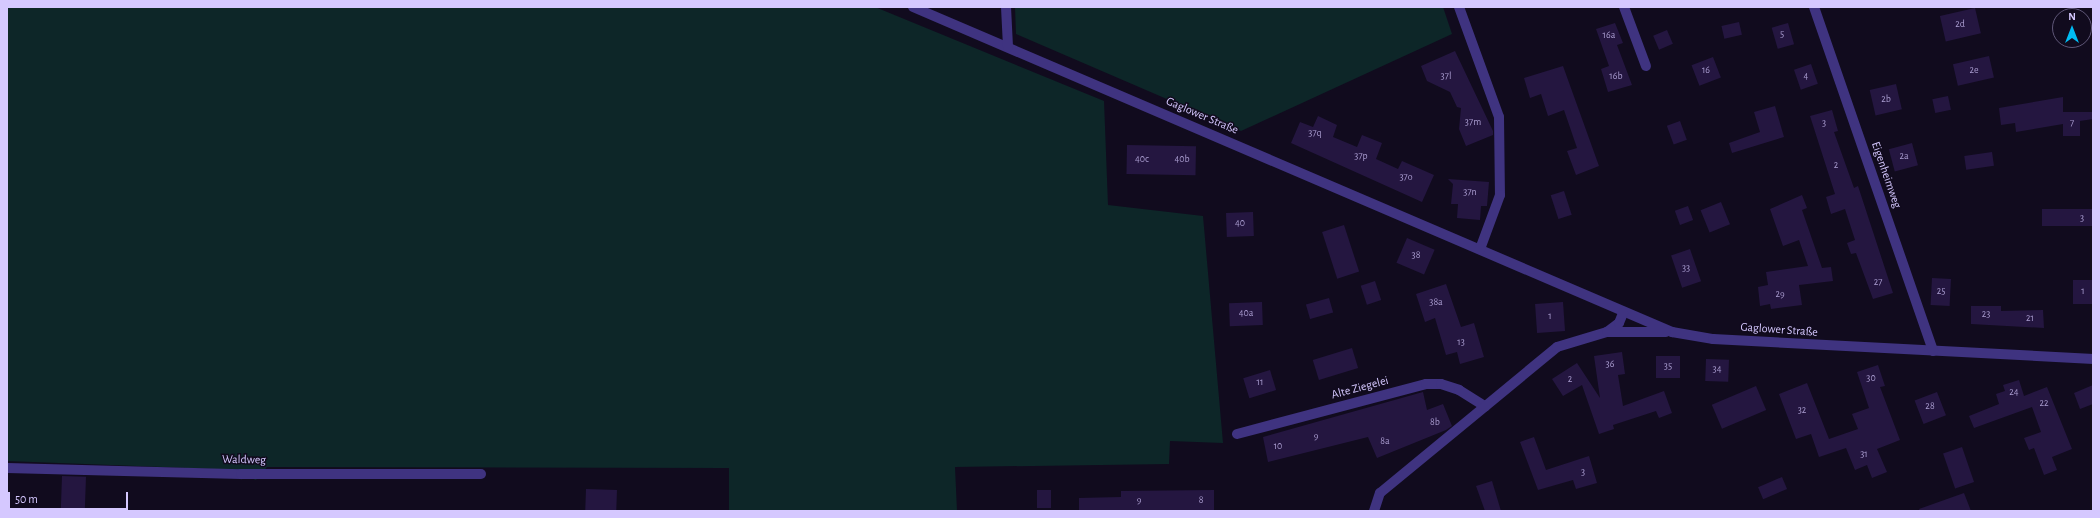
<!DOCTYPE html>
<meta charset="utf-8">
<style>
body{margin:0}
#map{position:relative;width:2100px;height:518px;overflow:hidden;background:#110b1e;font-family:"Alegreya Sans",sans-serif}
div>[style]{position:absolute}
.green>*{inset:0;background:#0d2628}
.building>*{inset:0;background:#241640;transform-origin:0 0}
.minor>*{height:10px;margin:-5px;padding:0 5px;transform-origin:5px;border-radius:5px;background:#3f3380}
span{translate:-50% -50%;white-space:nowrap;text-align:center;line-height:1.15;-webkit-text-stroke:3px #110b1e;paint-order:stroke}
.number-label{font-size:10px;color:#a99ccf}
.number-label span{-webkit-text-stroke-width:0}
.street-label{font-size:12px;color:#d5c8ff}
.frame{position:absolute;inset:0;border:8px solid #d5c8ff;pointer-events:none}
.north{position:absolute;left:2052px;top:8px;width:40px;height:40px;box-sizing:border-box;background:#110b1e;border:1px solid #5f5778;border-radius:50%;rotate:0deg;font-size:11px;font-weight:700;line-height:16px;text-align:center;color:#d5c8ff}
.north::after{content:'';display:block;margin:auto;width:14px;height:18px;background:#00bcf3;clip-path:polygon(50% 0,100% 100%,50% 72%,0 100%)}
.scale{position:absolute;left:8px;top:492px;width:120px;height:18px;box-sizing:border-box;border:2px solid #d5c8ff;border-top:0;padding-left:5px;font-size:12px;line-height:14px;white-space:nowrap;color:#d5c8ff;-webkit-text-stroke:3px #110b1e;paint-order:stroke}
</style>
<div id="map">
<div class="green">
<div style="clip-path:polygon(7px 7px,875px 7px,1104px 101px,1108px 205px,1203px 216px,1223px 443px,1170px 441px,1169px 464px,955px 467px,957px 511px,729px 511px,729px 468px,267px 467px,256px 480px,241px 474px,240px 470px,7px 461px)"></div>
<div style="clip-path:polygon(1015px 7px,1443px 7px,1452px 34px,1241px 131px,1016px 34px)"></div>
</div>
<div class="building">
<div style="left:1975px;top:8px;width:26px;height:36px;rotate:77deg"></div>
<div style="left:1739px;top:22px;width:13px;height:18px;rotate:77deg"></div>
<div style="clip-path:polygon(1615px 23px,1623px 43px,1617px 45px,1632px 85px,1608px 92px,1601px 69px,1609px 66px,1596px 29px)"></div>
<div style="left:1788px;top:23px;width:22px;height:17px;rotate:74deg"></div>
<div style="left:1667px;top:30px;width:15px;height:15px;rotate:67deg"></div>
<div style="clip-path:polygon(1455px 51px,1493px 131px,1493px 135px,1466px 146px,1459px 129px,1461px 108px,1457px 107px,1450px 92px,1427px 81px,1421px 66px)"></div>
<div style="left:1989px;top:56px;width:22px;height:37px;rotate:77deg"></div>
<div style="left:1713px;top:57px;width:22px;height:23px;rotate:69deg"></div>
<div style="left:1811px;top:64px;width:21px;height:18px;rotate:71deg"></div>
<div style="clip-path:polygon(1563px 66px,1599px 166px,1576px 175px,1567px 151px,1577px 148px,1564px 110px,1548px 116px,1541px 94px,1530px 98px,1524px 78px)"></div>
<div style="left:1896px;top:84px;width:26px;height:27px;rotate:77deg"></div>
<div style="left:1948px;top:96px;width:14px;height:16px;rotate:78deg"></div>
<div style="clip-path:polygon(2063px 97px,2063px 112px,2093px 112px,2093px 119px,2080px 121px,2080px 136px,2063px 136px,2063px 124px,2016px 132px,2015px 123px,2001px 125px,1999px 108px)"></div>
<div style="clip-path:polygon(1775px 106px,1784px 137px,1732px 153px,1729px 143px,1760px 132px,1754px 112px)"></div>
<div style="clip-path:polygon(1832px 110px,1838px 131px,1834px 132px,1854px 188px,1858px 186px,1893px 293px,1873px 299px,1856px 253px,1851px 254px,1847px 243px,1855px 240px,1845px 209px,1831px 214px,1826px 197px,1835px 194px,1810px 116px)"></div>
<div style="clip-path:polygon(1318px 116px,1337px 125px,1333px 137px,1357px 147px,1362px 135px,1382px 143px,1376px 159px,1398px 169px,1402px 161px,1434px 175px,1422px 202px,1291px 143px,1300px 122px,1313px 127px)"></div>
<div style="left:1680px;top:121px;width:20px;height:14px;rotate:70deg"></div>
<div style="left:1912px;top:143px;width:23px;height:24px;rotate:75deg"></div>
<div style="left:1127px;top:145px;width:69px;height:29px;rotate:1deg"></div>
<div style="left:1992px;top:152px;width:14px;height:28px;rotate:82deg"></div>
<div style="clip-path:polygon(1448px 179px,1489px 182px,1487px 206px,1481px 206px,1480px 220px,1457px 218px,1458px 204px,1451px 204px,1453px 184px)"></div>
<div style="left:1564px;top:191px;width:25px;height:14px;rotate:72deg"></div>
<div style="clip-path:polygon(1802px 195px,1807px 208px,1802px 210px,1822px 268px,1831px 267px,1833px 281px,1799px 285px,1802px 305px,1771px 309px,1770px 304px,1760px 306px,1758px 287px,1768px 285px,1766px 272px,1808px 266px,1799px 240px,1783px 246px,1770px 209px)"></div>
<div style="left:1721px;top:202px;width:24px;height:22px;rotate:68deg"></div>
<div style="left:1688px;top:206px;width:15px;height:14px;rotate:70deg"></div>
<div style="left:2042px;top:209px;width:51px;height:17px"></div>
<div style="left:1253px;top:212px;width:24px;height:27px;rotate:88deg"></div>
<div style="left:1344px;top:225px;width:49px;height:23px;rotate:72deg"></div>
<div style="left:1407px;top:238px;width:30px;height:27px;rotate:23deg"></div>
<div style="left:1690px;top:249px;width:34px;height:20px;rotate:71deg"></div>
<div style="left:1932px;top:278px;width:19px;height:27px;rotate:3deg"></div>
<div style="left:2073px;top:280px;width:20px;height:24px"></div>
<div style="left:1375px;top:281px;width:20px;height:15px;rotate:72deg"></div>
<div style="clip-path:polygon(1446px 284px,1461px 327px,1474px 323px,1484px 357px,1460px 364px,1457px 352px,1446px 355px,1435px 318px,1425px 322px,1416px 294px)"></div>
<div style="left:1329px;top:298px;width:15px;height:24px;rotate:74deg"></div>
<div style="left:1262px;top:302px;width:23px;height:33px;rotate:88deg"></div>
<div style="left:1563px;top:302px;width:29px;height:28px;rotate:86deg"></div>
<div style="clip-path:polygon(1971px 306px,2001px 306px,2001px 311px,2043px 310px,2044px 328px,1971px 324px)"></div>
<div style="left:1352px;top:348px;width:21px;height:41px;rotate:73deg"></div>
<div style="clip-path:polygon(1622px 352px,1625px 374px,1618px 375px,1623px 406px,1664px 391px,1672px 413px,1659px 418px,1656px 411px,1613px 425px,1614px 429px,1599px 434px,1582px 385px,1563px 396px,1552px 379px,1577px 363px,1600px 398px,1594px 356px)"></div>
<div style="left:1656px;top:356px;width:24px;height:22px"></div>
<div style="left:1706px;top:359px;width:23px;height:22px;rotate:2deg"></div>
<div style="clip-path:polygon(1878px 365px,1885px 386px,1880px 387px,1900px 440px,1877px 449px,1887px 472px,1872px 478px,1867px 465px,1855px 470px,1846px 448px,1819px 457px,1811px 434px,1796px 439px,1779px 394px,1807px 383px,1829px 439px,1858px 429px,1852px 414px,1869px 408px,1857px 372px)"></div>
<div style="left:1270px;top:370px;width:21px;height:28px;rotate:73deg"></div>
<div style="clip-path:polygon(2019px 380px,2024px 396px,2047px 387px,2072px 449px,2052px 457px,2057px 470px,2044px 475px,2034px 448px,2029px 450px,2024px 438px,2041px 432px,2032px 407px,1974px 428px,1969px 416px,1999px 404px,1996px 394px,2005px 391px,2003px 385px)"></div>
<div style="clip-path:polygon(2093px 385px,2093px 404px,2080px 409px,2074px 393px)"></div>
<div style="left:1756px;top:386px;width:26px;height:48px;rotate:67deg"></div>
<div style="clip-path:polygon(1423px 392px,1427px 410px,1443px 404px,1452px 426px,1446px 430px,1377px 458px,1368px 437px,1268px 462px,1263px 437px)"></div>
<div style="left:1937px;top:392px;width:25px;height:24px;rotate:69deg"></div>
<div style="clip-path:polygon(1534px 437px,1546px 470px,1589px 456px,1597px 483px,1576px 489px,1573px 480px,1538px 490px,1520px 442px)"></div>
<div style="left:1962px;top:447px;width:37px;height:20px;rotate:71deg"></div>
<div style="left:62px;top:476px;width:24px;height:35px;rotate:2deg"></div>
<div style="left:1782px;top:477px;width:13px;height:26px;rotate:67deg"></div>
<div style="clip-path:polygon(1492px 481px,1501px 511px,1485px 511px,1476px 486px)"></div>
<div style="left:586px;top:489px;width:31px;height:22px;rotate:2deg"></div>
<div style="left:1037px;top:490px;width:14px;height:18px"></div>
<div style="clip-path:polygon(1214px 490px,1214px 511px,1079px 511px,1079px 498px,1121px 497px,1121px 491px)"></div>
<div style="clip-path:polygon(1964px 493px,1971px 511px,1920px 511px,1919px 509px)"></div>
</div>
<div class="minor">
<div style="left:913px;top:7px;width:826px;rotate:23.18deg"></div>
<div style="left:1672px;top:332px;width:42px;rotate:9.7deg"></div>
<div style="left:1713px;top:339px;width:381px;rotate:3deg"></div>
<div style="left:1006px;top:7px;width:40px;rotate:87.1deg"></div>
<div style="left:1459px;top:7px;width:117px;rotate:70deg"></div>
<div style="left:1499px;top:117px;width:78px;rotate:89.3deg"></div>
<div style="left:1500px;top:195px;width:58px;rotate:110.3deg"></div>
<div style="left:1624px;top:7px;width:63px;rotate:69.6deg"></div>
<div style="left:1814px;top:7px;width:364px;rotate:70.9deg"></div>
<div style="left:1607px;top:332px;width:15px;rotate:-37deg"></div>
<div style="left:1619px;top:323px;width:11px;rotate:-68deg"></div>
<div style="left:1237px;top:434px;width:196px;rotate:-14.8deg"></div>
<div style="left:1426px;top:384px;width:15px"></div>
<div style="left:1441px;top:384px;width:19px;rotate:18deg"></div>
<div style="left:1459px;top:390px;width:31px;rotate:32deg"></div>
<div style="left:7px;top:468px;width:234px;rotate:1.5deg"></div>
<div style="left:241px;top:474px;width:240px"></div>
<div style="left:1374px;top:511px;width:19px;rotate:-72deg"></div>
<div style="left:1380px;top:493px;width:229px;rotate:-39.5deg"></div>
<div style="left:1557px;top:347px;width:52px;rotate:-16.7deg"></div>
<div style="left:1607px;top:332px;width:59px"></div>
</div>
<div class="number-label">
<span style="left:1960px;top:25px">2d</span>
<span style="left:1782px;top:35px">5</span>
<span style="left:1609px;top:36px">16a</span>
<span style="left:1706px;top:71px">16</span>
<span style="left:1974px;top:71px">2e</span>
<span style="left:1446px;top:77px">37l</span>
<span style="left:1616px;top:77px">16b</span>
<span style="left:1806px;top:77px">4</span>
<span style="left:1886px;top:100px">2b</span>
<span style="left:1473px;top:123px">37m</span>
<span style="left:1824px;top:124px">3</span>
<span style="left:2072px;top:124px">7</span>
<span style="left:1315px;top:134px">37q</span>
<span style="left:1361px;top:157px">37p</span>
<span style="left:1904px;top:157px">2a</span>
<span style="left:1142px;top:160px">40c</span>
<span style="left:1182px;top:160px">40b</span>
<span style="left:1836px;top:166px">2</span>
<span style="left:1406px;top:178px">37o</span>
<span style="left:1470px;top:193px">37n</span>
<span style="left:2082px;top:219px">3</span>
<span style="left:1240px;top:224px">40</span>
<span style="left:1416px;top:256px">38</span>
<span style="left:1686px;top:269px">33</span>
<span style="left:1878px;top:283px">27</span>
<span style="left:1941px;top:292px">25</span>
<span style="left:2083px;top:292px">1</span>
<span style="left:1780px;top:295px">29</span>
<span style="left:1436px;top:303px">38a</span>
<span style="left:1246px;top:314px">40a</span>
<span style="left:1986px;top:315px">23</span>
<span style="left:1550px;top:317px">1</span>
<span style="left:2030px;top:319px">21</span>
<span style="left:1461px;top:343px">13</span>
<span style="left:1610px;top:365px">36</span>
<span style="left:1668px;top:367px">35</span>
<span style="left:1717px;top:370px">34</span>
<span style="left:1871px;top:379px">30</span>
<span style="left:1570px;top:380px">2</span>
<span style="left:1260px;top:383px">11</span>
<span style="left:2014px;top:393px">24</span>
<span style="left:2044px;top:404px">22</span>
<span style="left:1930px;top:407px">28</span>
<span style="left:1802px;top:411px">32</span>
<span style="left:1435px;top:423px">8b</span>
<span style="left:1316px;top:437px">9</span>
<span style="left:1385px;top:442px">8a</span>
<span style="left:1278px;top:447px">10</span>
<span style="left:1864px;top:455px">31</span>
<span style="left:1583px;top:473px">3</span>
<span style="left:1139px;top:501px">9</span>
<span style="left:1201px;top:501px">8</span>
</div>
<div class="street-label">
<span style="left:1202px;top:116px;rotate:23deg">Gaglower Straße</span>
<span style="left:1886px;top:175px;rotate:71deg">Eigenheimweg</span>
<span style="left:1779px;top:330px;rotate:4deg">Gaglower Straße</span>
<span style="left:1360px;top:388px;rotate:-15deg">Alte Ziegelei</span>
<span style="left:244px;top:460px;rotate:1deg">Waldweg</span>
</div>
<div class="frame"></div>
<div class="north">N</div>
<div class="scale">50 m</div>
</div>
